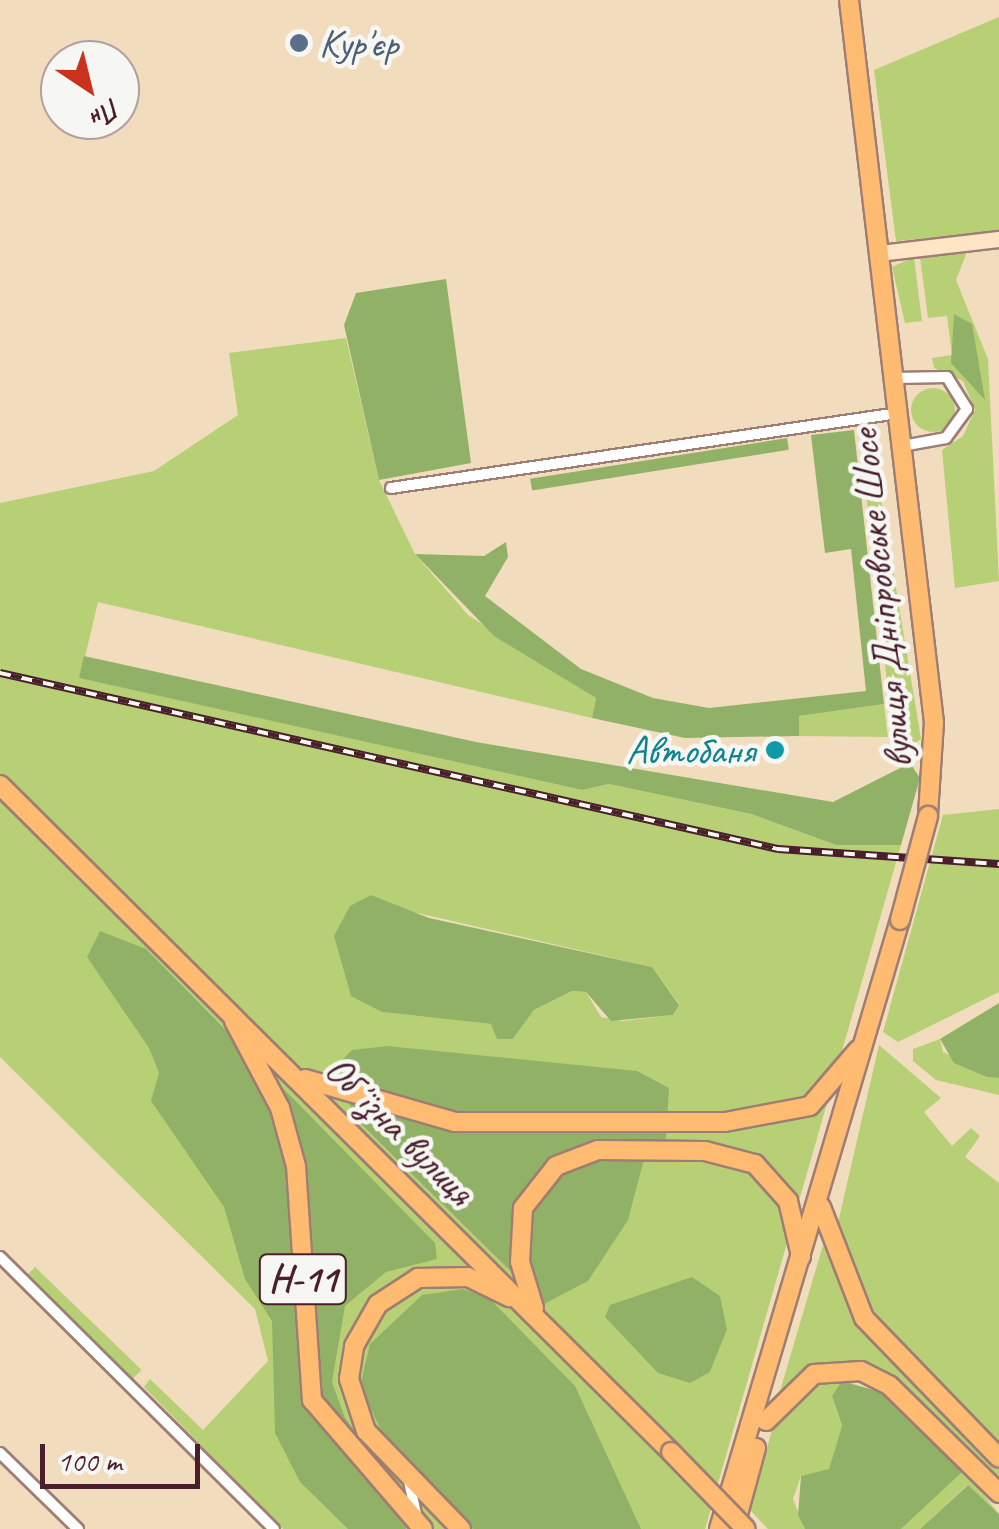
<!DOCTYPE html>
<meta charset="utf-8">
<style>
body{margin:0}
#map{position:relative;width:999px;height:1529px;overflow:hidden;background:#f2dcbe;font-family:Caveat,sans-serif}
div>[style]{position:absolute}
.green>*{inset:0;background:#b7d075;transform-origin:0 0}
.round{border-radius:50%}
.forest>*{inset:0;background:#91b266;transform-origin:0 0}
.roads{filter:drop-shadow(2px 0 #9e7e74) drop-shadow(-2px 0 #9e7e74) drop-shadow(0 2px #9e7e74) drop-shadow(0 -2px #9e7e74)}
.street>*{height:10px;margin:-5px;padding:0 5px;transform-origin:5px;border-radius:5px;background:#fff}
.secondary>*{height:15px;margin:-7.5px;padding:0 7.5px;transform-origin:7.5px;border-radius:7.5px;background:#ffe4c6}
.primary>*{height:18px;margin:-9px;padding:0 9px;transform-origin:9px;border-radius:9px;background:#ffbb71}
.rail>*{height:8px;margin-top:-4px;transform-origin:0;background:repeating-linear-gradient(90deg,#f6f6f2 0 11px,#4a1f2b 0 22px);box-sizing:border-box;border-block:2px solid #4a1f2b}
.bridges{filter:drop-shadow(2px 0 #9e7e74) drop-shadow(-2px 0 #9e7e74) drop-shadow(0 2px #9e7e74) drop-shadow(0 -2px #9e7e74)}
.primary-bridge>*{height:18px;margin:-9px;padding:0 9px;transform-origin:9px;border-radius:9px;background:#ffbb71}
.dots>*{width:28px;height:28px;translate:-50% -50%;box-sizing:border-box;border:5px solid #f6f6f2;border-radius:50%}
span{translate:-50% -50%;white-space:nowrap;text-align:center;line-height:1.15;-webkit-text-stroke:9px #f6f6f2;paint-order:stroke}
.shield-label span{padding:2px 8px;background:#f6f6f2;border:2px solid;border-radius:8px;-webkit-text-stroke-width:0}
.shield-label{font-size:38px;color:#4a1f2b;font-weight:700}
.service-label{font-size:40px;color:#4e5e75}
.left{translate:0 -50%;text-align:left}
.street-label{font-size:40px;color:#4a1f2b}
.culture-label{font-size:40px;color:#0d838f}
.right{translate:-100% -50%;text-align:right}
.north{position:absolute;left:40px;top:40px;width:100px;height:100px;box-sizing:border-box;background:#f6f6f2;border:2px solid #b1a0a2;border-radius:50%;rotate:145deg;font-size:28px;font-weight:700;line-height:40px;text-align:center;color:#4a1f2b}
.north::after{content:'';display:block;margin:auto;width:35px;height:45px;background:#c8321e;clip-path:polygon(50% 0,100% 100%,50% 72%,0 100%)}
.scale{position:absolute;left:40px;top:1444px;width:160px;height:45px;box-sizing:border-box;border:5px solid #4a1f2b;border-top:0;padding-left:12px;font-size:30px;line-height:35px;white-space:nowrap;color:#4a1f2b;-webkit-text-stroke:8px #f6f6f2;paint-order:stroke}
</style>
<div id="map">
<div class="green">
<div style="clip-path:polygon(999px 17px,999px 232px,896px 241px,874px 70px)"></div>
<div style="clip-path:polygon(967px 252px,956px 280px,988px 359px,999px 581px,955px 588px,942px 450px,963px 436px,975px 410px,963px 381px,934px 368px,932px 358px,952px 355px,947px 316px,928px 318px,920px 257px)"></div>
<div style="clip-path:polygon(914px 257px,922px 321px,905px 323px,892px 267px)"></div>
<div style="clip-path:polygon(evenodd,346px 338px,379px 480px,415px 554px,468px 615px,596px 698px,592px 718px,98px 602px,80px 678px,582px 790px,609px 784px,751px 814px,836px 845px,901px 845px,705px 1529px,283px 1529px,144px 1387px,150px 1379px,203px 1430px,268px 1361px,255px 1309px,0 1057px,0 503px,154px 471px,238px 415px,229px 353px,346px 338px,400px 909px,652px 967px,679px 1004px,673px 1015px,622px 1021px,601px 1017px,586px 992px,572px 991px,534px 1010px,513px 1039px,497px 1039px,492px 1024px,382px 1012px,400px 909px,346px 338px,650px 1295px,727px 1330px,710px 1372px,658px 1373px,645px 1358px,629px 1298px,650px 1295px)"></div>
<div class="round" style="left:911px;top:388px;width:44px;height:44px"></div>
<div style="clip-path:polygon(877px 473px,921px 739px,908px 748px,907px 737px,893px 737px,864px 476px)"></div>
<div style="clip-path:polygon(884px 704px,888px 737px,799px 736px,799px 716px)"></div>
<div style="clip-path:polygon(999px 809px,999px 992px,898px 1042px,883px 1032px,943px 815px)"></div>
<div style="clip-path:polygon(940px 1039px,943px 1052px,999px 1078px,999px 1095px,936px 1080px,913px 1061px,913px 1049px)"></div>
<div style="clip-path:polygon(879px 1045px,941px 1098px,924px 1112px,952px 1146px,971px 1128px,980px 1136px,965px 1157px,999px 1183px,999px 1446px,872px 1317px,834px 1240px)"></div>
<div style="clip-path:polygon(823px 1245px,858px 1323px,999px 1466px,999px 1485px,865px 1366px,812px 1369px,780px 1391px)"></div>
<div style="left:35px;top:1267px;width:148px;height:13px;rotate:44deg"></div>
<div style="clip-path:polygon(838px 1376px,857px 1381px,832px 1396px,842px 1427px,829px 1470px,801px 1476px,793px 1499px,805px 1529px,768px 1529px,750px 1510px,778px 1408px,815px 1379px)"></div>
<div style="clip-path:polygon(956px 1460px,999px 1514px,967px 1485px,920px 1529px,901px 1529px,961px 1472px)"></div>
</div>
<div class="forest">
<div style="clip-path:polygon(446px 279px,471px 463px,379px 480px,344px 325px,356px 293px)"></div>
<div style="clip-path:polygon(954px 314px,972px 324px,985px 400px,951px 363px)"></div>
<div style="clip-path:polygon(854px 430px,884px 704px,799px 716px,799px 736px,685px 738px,592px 718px,596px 698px,494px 636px,415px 554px,484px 556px,506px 542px,508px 557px,485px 596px,581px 669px,653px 698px,709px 708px,866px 691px,851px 549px,825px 553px,811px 435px)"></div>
<div style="left:787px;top:438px;width:12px;height:260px;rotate:81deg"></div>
<div style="clip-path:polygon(84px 656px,476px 742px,833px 802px,910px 763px,920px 778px,901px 845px,836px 845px,751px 814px,609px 784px,582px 790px,79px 678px)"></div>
<div style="clip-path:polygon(371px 895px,429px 918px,652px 967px,679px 1005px,673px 1015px,611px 1021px,586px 992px,572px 991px,534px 1010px,513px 1039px,497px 1039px,491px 1024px,382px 1012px,351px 996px,334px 936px,350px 906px)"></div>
<div style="clip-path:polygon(100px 931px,146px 949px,435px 1243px,437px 1259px,386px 1272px,345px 1306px,332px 1382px,345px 1418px,406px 1497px,406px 1529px,348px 1529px,300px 1482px,275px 1433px,272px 1321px,245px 1279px,224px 1207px,151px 1101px,159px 1073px,149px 1048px,87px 957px)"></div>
<div style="clip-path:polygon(999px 1003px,999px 1078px,987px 1077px,954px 1063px,940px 1039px)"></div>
<div style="clip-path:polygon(387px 1046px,637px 1071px,669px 1088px,666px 1138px,643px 1163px,628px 1220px,588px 1281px,544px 1304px,357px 1120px,333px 1069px,352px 1050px)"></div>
<div style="clip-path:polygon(692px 1277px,720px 1296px,727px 1330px,710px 1372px,690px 1383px,658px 1373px,605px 1317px,610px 1305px)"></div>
<div style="clip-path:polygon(463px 1289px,488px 1297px,575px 1386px,641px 1529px,473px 1529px,390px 1449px,360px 1386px,370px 1344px,422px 1295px)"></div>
<div style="clip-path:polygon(842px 1381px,884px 1393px,962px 1472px,901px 1529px,805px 1529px,798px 1515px,801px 1476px,829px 1469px,842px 1426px,832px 1396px)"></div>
<div style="clip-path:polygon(968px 1485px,999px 1514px,999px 1529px,920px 1529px)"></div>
</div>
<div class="roads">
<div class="street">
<div style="left:895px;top:378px;width:52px;rotate:-1.1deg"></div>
<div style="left:947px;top:377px;width:38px;rotate:58deg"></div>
<div style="left:967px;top:409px;width:36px;rotate:126deg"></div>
<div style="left:946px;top:438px;width:45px;rotate:169.7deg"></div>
<div style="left:391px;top:488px;width:513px;rotate:-8.41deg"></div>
<div style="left:0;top:1257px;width:386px;rotate:44.8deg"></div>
<div style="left:0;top:1453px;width:109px;rotate:44.3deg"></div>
<div style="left:409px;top:1481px;width:38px;rotate:78deg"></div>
</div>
<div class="secondary">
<div style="left:879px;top:253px;width:121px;rotate:-6.7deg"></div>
</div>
<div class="primary">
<div style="left:849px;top:0;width:727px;rotate:83.29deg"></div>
<div style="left:934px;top:722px;width:94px;rotate:93.7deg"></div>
<div style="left:0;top:785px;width:946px;rotate:44.83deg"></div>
<div style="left:234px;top:1021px;width:98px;rotate:62.1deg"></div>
<div style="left:280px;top:1108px;width:60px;rotate:74.6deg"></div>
<div style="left:296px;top:1166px;width:235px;rotate:86.1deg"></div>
<div style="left:312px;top:1400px;width:170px;rotate:49.3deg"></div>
<div style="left:305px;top:1079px;width:156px;rotate:16deg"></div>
<div style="left:455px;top:1122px;width:270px"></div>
<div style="left:725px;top:1122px;width:86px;rotate:-10.7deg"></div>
<div style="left:810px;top:1106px;width:74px;rotate:-49.4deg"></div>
<div style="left:821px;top:1207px;width:119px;rotate:68.8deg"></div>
<div style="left:864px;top:1318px;width:194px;rotate:46deg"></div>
<div style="left:534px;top:1308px;width:48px;rotate:-106.9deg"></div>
<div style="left:520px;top:1262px;width:54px;rotate:-86.8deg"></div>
<div style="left:523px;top:1208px;width:53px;rotate:-51.8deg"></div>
<div style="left:556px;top:1166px;width:45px;rotate:-20.9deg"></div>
<div style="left:598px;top:1150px;width:107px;rotate:0.5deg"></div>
<div style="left:705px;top:1151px;width:52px;rotate:14.6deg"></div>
<div style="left:755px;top:1164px;width:50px;rotate:48.3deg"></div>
<div style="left:788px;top:1201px;width:57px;rotate:76.7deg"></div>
<div style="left:766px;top:1421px;width:67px;rotate:-44.4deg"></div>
<div style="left:814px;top:1374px;width:47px;rotate:-3.7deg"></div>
<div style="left:861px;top:1371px;width:31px;rotate:27deg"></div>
<div style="left:889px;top:1385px;width:154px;rotate:44.5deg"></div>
<div style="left:461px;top:1529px;width:136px;rotate:-134.1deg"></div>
<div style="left:366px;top:1431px;width:55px;rotate:-108.1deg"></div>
<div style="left:349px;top:1379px;width:33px;rotate:-81deg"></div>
<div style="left:354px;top:1346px;width:48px;rotate:-60.3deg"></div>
<div style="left:378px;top:1304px;width:48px;rotate:-33deg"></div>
<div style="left:418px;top:1278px;width:50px;rotate:-1.1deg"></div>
<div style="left:468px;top:1277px;width:46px;rotate:26deg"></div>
<div style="left:719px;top:1529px;width:635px;rotate:-73.45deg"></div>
<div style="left:734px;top:1529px;width:84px;rotate:-74.8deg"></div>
</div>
</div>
<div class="rail">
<div style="left:0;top:673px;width:798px;rotate:12.75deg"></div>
<div style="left:778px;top:849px;width:222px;rotate:3.9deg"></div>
</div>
<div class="bridges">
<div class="primary-bridge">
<div style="left:900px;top:920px;width:108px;rotate:-74.9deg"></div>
<div style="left:671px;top:1452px;width:107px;rotate:45.8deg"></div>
</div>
</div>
<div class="dots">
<div style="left:299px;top:43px;background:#5c6f8a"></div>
<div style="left:775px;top:750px;background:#0f9aa8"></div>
</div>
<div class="shield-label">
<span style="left:303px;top:1279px">Н-11</span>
</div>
<div class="service-label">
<span class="left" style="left:319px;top:43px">Кур'єр</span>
</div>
<div class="street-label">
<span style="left:881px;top:599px;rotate:-96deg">вулиця Дніпровське Шосе</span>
<span style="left:400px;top:1130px;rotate:45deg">Обʼїзна вулиця</span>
</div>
<div class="culture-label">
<span class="right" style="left:755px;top:750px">Автобаня</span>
</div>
<div class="north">Пн</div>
<div class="scale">100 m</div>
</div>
